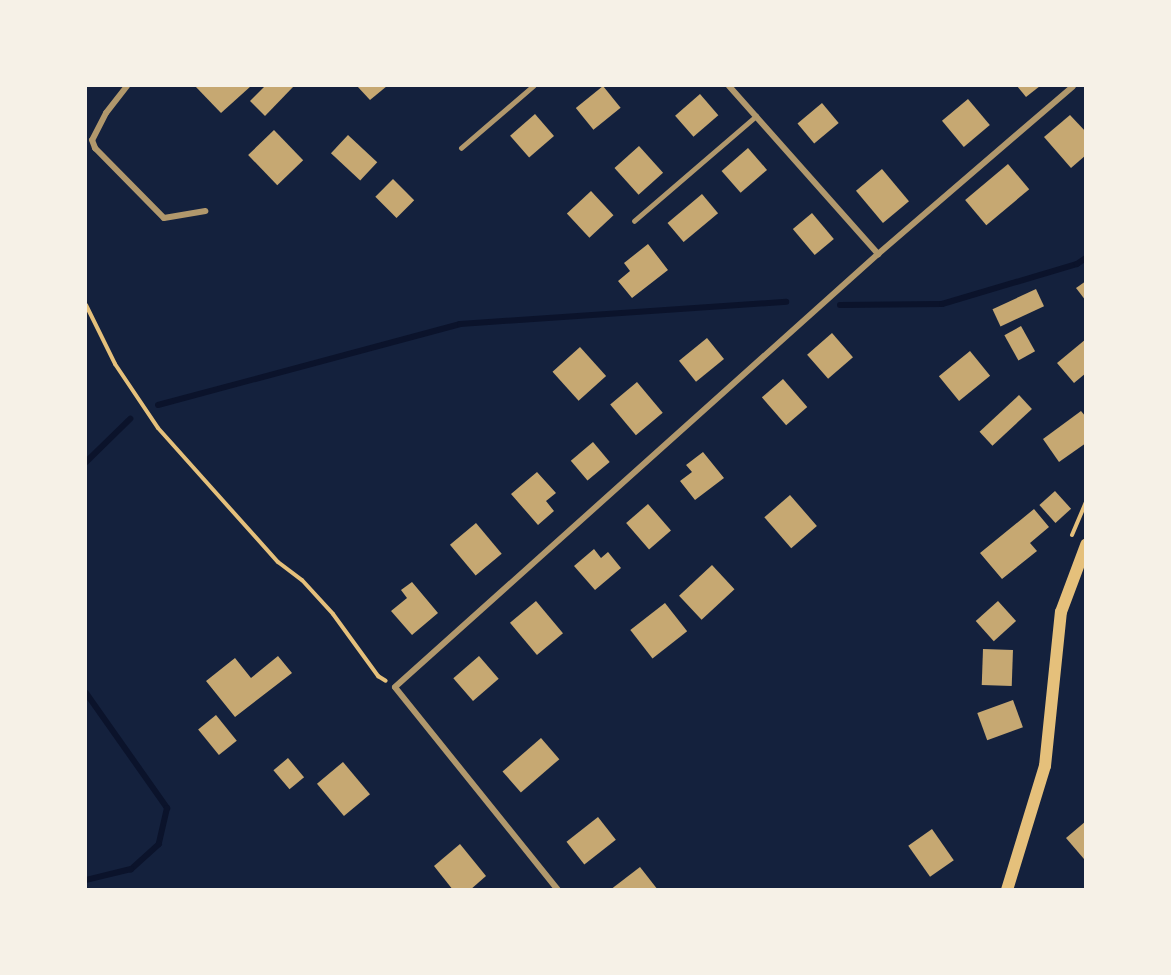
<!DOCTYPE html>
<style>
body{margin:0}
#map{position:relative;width:1171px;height:975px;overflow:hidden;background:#14213d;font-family:Literata,serif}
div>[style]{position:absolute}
.stream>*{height:6px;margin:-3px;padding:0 3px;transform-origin:3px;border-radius:3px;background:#0b132b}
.building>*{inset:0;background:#c6a872;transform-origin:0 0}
.path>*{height:4px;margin:-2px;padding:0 2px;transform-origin:2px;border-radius:2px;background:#e5c07b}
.service>*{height:4.5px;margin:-2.25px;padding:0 2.25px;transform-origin:2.25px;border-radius:2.25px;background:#b1986c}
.minor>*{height:6px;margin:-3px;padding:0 3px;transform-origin:3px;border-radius:3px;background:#b1986c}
.secondary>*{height:12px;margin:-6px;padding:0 6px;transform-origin:6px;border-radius:6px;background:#e5c07b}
span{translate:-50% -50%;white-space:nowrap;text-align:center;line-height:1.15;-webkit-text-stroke:5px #f6f1e7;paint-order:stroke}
.frame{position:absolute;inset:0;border:87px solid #f6f1e7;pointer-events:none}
</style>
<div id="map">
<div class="stream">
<div style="left:840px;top:305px;width:102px;rotate:-0.6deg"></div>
<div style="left:942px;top:304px;width:141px;rotate:-16.5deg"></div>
<div style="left:1077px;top:264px;width:11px;rotate:-34deg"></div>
<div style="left:158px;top:405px;width:313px;rotate:-15deg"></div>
<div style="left:460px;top:324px;width:327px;rotate:-3.9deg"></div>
<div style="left:86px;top:462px;width:62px;rotate:-44.3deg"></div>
<div style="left:86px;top:693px;width:141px;rotate:54.8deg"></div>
<div style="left:167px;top:808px;width:37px;rotate:103deg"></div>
<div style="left:159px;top:844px;width:38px;rotate:138deg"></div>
<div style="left:131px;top:869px;width:46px;rotate:166.3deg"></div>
</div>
<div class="building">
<div style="clip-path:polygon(195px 86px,251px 86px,221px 113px)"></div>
<div style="clip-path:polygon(265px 86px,293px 87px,265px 116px,250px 101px)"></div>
<div style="clip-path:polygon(357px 86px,387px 86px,370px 100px)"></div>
<div style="left:603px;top:86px;width:28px;height:35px;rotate:51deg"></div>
<div style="clip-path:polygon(1017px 86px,1040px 86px,1026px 97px)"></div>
<div style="left:700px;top:94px;width:28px;height:33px;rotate:49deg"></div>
<div style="left:968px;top:99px;width:34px;height:34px;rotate:50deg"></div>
<div style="left:822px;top:103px;width:26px;height:32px;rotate:50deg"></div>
<div style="left:535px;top:114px;width:29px;height:33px;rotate:49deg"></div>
<div style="clip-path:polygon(1070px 115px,1086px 132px,1086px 155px,1071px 168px,1044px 137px)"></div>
<div style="left:274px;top:130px;width:42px;height:36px;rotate:46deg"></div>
<div style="left:348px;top:135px;width:40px;height:25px;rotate:43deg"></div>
<div style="left:639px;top:146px;width:36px;height:33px;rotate:48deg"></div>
<div style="left:748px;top:148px;width:29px;height:35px;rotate:49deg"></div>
<div style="left:1008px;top:164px;width:33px;height:56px;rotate:50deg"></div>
<div style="left:882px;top:169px;width:42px;height:34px;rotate:50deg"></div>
<div style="left:393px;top:179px;width:30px;height:25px;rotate:45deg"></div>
<div style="left:591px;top:191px;width:33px;height:33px;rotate:47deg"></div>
<div style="left:702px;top:194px;width:25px;height:45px;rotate:50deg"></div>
<div style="left:812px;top:213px;width:34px;height:25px;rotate:50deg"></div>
<div style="clip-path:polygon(648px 244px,668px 270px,632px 298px,618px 281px,630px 271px,624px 263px)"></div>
<div style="clip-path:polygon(1086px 281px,1086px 301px,1076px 288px)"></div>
<div style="left:1036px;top:289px;width:19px;height:48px;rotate:65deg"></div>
<div style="left:1021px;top:326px;width:29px;height:19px;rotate:61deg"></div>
<div style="left:832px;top:333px;width:32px;height:33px;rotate:49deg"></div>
<div style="left:707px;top:338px;width:27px;height:36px;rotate:51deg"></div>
<div style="clip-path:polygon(1086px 339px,1086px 373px,1074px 383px,1057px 363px)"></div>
<div style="left:580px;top:347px;width:39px;height:37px;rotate:48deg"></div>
<div style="left:970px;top:351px;width:32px;height:40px;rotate:51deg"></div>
<div style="left:783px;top:379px;width:37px;height:28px;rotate:49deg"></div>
<div style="left:637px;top:382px;width:40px;height:35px;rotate:50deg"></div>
<div style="left:1019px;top:395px;width:19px;height:54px;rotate:47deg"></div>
<div style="clip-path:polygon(1081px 411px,1086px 417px,1086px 443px,1059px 462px,1043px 439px)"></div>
<div style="left:593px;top:442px;width:26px;height:29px;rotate:50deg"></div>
<div style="clip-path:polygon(703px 452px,724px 478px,695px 500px,680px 481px,692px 472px,686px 465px)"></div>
<div style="clip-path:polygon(537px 472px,556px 493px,546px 501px,554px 511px,538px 525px,511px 494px)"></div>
<div style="left:1055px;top:491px;width:24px;height:21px;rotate:48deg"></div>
<div style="left:790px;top:495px;width:41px;height:34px;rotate:49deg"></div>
<div style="left:648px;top:504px;width:35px;height:29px;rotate:49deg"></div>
<div style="clip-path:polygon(1034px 509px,1049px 527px,1030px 543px,1037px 551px,1002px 579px,980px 553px)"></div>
<div style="left:476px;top:523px;width:40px;height:34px;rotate:50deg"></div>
<div style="clip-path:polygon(594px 549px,601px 558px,608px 552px,621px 568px,595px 590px,574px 566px)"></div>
<div style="left:712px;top:565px;width:33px;height:45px;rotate:47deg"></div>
<div style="clip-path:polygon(412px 582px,438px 613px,412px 635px,391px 611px,407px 598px,401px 590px)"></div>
<div style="left:536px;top:601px;width:42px;height:34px;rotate:50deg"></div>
<div style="left:998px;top:601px;width:27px;height:30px;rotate:48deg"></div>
<div style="left:665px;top:603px;width:36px;height:44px;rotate:52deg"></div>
<div style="left:983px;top:649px;width:30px;height:36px;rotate:2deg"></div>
<div style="clip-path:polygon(278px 656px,292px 673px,235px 717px,206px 681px,235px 658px,251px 678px)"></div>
<div style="left:479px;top:656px;width:30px;height:34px;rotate:49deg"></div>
<div style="left:1013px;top:700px;width:29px;height:38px;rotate:70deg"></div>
<div style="left:216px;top:715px;width:33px;height:23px;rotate:51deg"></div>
<div style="left:541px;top:738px;width:28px;height:51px;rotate:49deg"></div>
<div style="left:288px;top:758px;width:25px;height:19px;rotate:50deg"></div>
<div style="left:343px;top:762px;width:42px;height:34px;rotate:50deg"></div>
<div style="left:598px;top:817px;width:29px;height:40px;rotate:52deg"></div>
<div style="clip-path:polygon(1086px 821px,1086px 858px,1084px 859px,1066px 838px)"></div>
<div style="left:932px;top:829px;width:38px;height:29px;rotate:55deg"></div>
<div style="clip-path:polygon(460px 844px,486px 876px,470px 890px,453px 890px,434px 866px)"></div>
<div style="clip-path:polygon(640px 867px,658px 890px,610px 890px)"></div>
</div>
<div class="path">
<div style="left:86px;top:305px;width:66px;rotate:63.8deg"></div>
<div style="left:115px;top:364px;width:77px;rotate:56.1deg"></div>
<div style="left:158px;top:428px;width:180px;rotate:48.2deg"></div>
<div style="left:278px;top:562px;width:30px;rotate:37deg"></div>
<div style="left:302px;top:580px;width:46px;rotate:47.6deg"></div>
<div style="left:333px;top:614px;width:77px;rotate:54deg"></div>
<div style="left:378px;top:676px;width:9px;rotate:32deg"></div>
<div style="left:1072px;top:535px;width:36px;rotate:-67deg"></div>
</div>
<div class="service">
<div style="left:461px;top:148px;width:95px;rotate:-40.7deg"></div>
<div style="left:634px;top:221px;width:161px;rotate:-40.7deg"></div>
</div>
<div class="minor">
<div style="left:127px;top:86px;width:34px;rotate:128deg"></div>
<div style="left:106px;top:113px;width:30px;rotate:117deg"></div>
<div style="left:92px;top:140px;width:9px;rotate:69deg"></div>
<div style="left:95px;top:148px;width:98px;rotate:45.4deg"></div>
<div style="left:164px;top:218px;width:42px;rotate:-9.7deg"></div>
<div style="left:729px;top:86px;width:225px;rotate:48.4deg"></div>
<div style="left:558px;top:890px;width:260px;rotate:-128.8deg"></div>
<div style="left:395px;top:687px;width:649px;rotate:-41.88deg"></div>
<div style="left:878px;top:254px;width:257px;rotate:-40.7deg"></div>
</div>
<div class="secondary">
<div style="left:1007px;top:890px;width:130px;rotate:-73deg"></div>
<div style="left:1045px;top:766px;width:155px;rotate:-84.1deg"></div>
<div style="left:1061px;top:612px;width:72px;rotate:-69.5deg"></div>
</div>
<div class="frame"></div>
</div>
